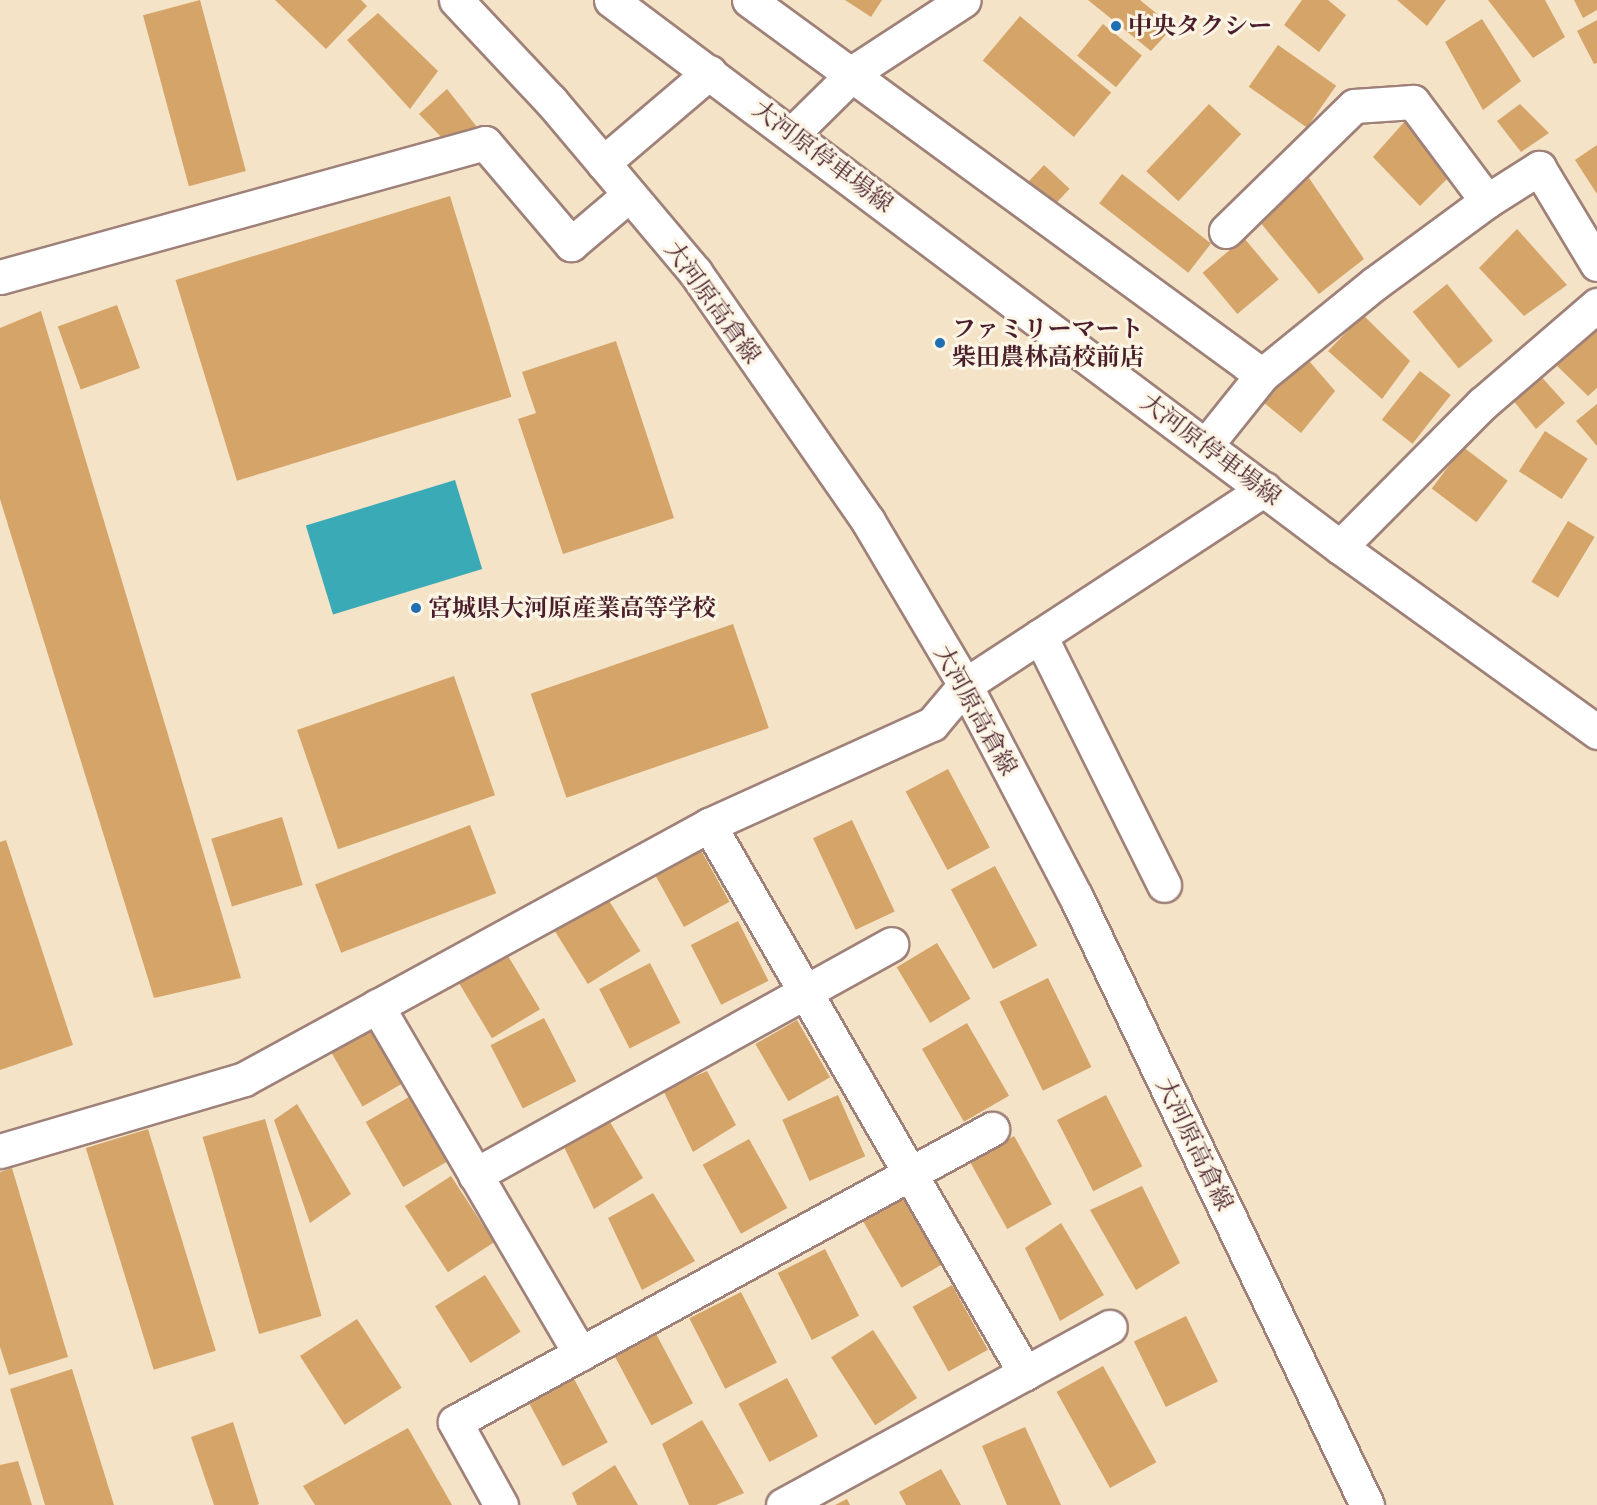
<!DOCTYPE html>
<meta charset="utf-8">
<style>
body{margin:0}
#map{position:relative;width:1597px;height:1505px;overflow:hidden;background:#f4e3c7;font-family:"Gentium Book Plus","Noto Serif JP",serif}
div>[style]{position:absolute}
.water>*{inset:0;background:#3aaab7;transform-origin:0 0}
.building>*{inset:0;background:#d5a469;transform-origin:0 0}
.roads{filter:drop-shadow(2px 0 #9f8179) drop-shadow(-2px 0 #9f8179) drop-shadow(0 2px #9f8179) drop-shadow(0 -2px #9f8179)}
.minor>*{height:33px;margin:-16.5px;padding:0 16.5px;transform-origin:16.5px;border-radius:16.5px;background:#fff}
.secondary>*{height:33px;margin:-16.5px;padding:0 16.5px;transform-origin:16.5px;border-radius:16.5px;background:#fff}
.dots>*{width:16px;height:16px;translate:-50% -50%;box-sizing:border-box;border:3px solid #fcf5e5;border-radius:50%}
span{translate:-50% -50%;white-space:nowrap;text-align:center;line-height:1.15;-webkit-text-stroke:6px #fcf5e5;paint-order:stroke}
.poi-label{font-size:24px;color:#4a1f2b;font-weight:700}
.left{translate:0 -50%;text-align:left}
.street-label{font-size:24px;color:#4a1f2b}
</style>
<div id="map">
<div class="water">
<div style="left:455px;top:480px;width:93px;height:156px;rotate:73deg"></div>
</div>
<div class="building">
<div style="left:200px;top:0;width:177px;height:59px;rotate:75deg"></div>
<div style="clip-path:polygon(275px 0,361px 0,367px 6px,326px 49px)"></div>
<div style="clip-path:polygon(845px 0,882px 0,871px 17px)"></div>
<div style="clip-path:polygon(1088px 0,1140px 0,1173px 27px,1151px 51px)"></div>
<div style="clip-path:polygon(1302px 0,1328px 0,1346px 15px,1319px 52px,1284px 25px)"></div>
<div style="clip-path:polygon(1397px 0,1446px 0,1427px 26px)"></div>
<div style="clip-path:polygon(1488px 0,1545px 0,1565px 37px,1533px 58px)"></div>
<div style="clip-path:polygon(1574px 0,1597px 0,1597px 10px,1583px 18px)"></div>
<div style="clip-path:polygon(378px 13px,438px 71px,410px 109px,347px 40px)"></div>
<div style="left:1020px;top:16px;width:119px;height:58px;rotate:40deg"></div>
<div style="clip-path:polygon(1482px 19px,1521px 81px,1483px 110px,1445px 42px)"></div>
<div style="clip-path:polygon(1597px 20px,1597px 63px,1594px 64px,1577px 31px)"></div>
<div style="left:1103px;top:24px;width:50px;height:41px;rotate:39deg"></div>
<div style="left:1278px;top:45px;width:71px;height:51px;rotate:35deg"></div>
<div style="clip-path:polygon(447px 89px,477px 127px,444px 140px,419px 114px)"></div>
<div style="left:1209px;top:104px;width:44px;height:92px;rotate:43deg"></div>
<div style="clip-path:polygon(1520px 104px,1549px 133px,1521px 152px,1497px 121px)"></div>
<div style="clip-path:polygon(1406px 120px,1452px 174px,1420px 206px,1373px 157px)"></div>
<div style="clip-path:polygon(1597px 145px,1597px 194px,1575px 160px)"></div>
<div style="left:1044px;top:165px;width:35px;height:28px;rotate:43deg"></div>
<div style="left:1122px;top:174px;width:113px;height:37px;rotate:38deg"></div>
<div style="clip-path:polygon(1309px 178px,1364px 259px,1319px 294px,1260px 222px)"></div>
<div style="left:450px;top:196px;width:210px;height:287px;rotate:73deg"></div>
<div style="clip-path:polygon(1517px 229px,1567px 285px,1524px 316px,1479px 268px)"></div>
<div style="left:1244px;top:238px;width:54px;height:54px;rotate:50deg"></div>
<div style="left:1447px;top:284px;width:73px;height:44px;rotate:51deg"></div>
<div style="left:117px;top:305px;width:67px;height:63px;rotate:70deg"></div>
<div style="clip-path:polygon(41px 311px,241px 978px,154px 998px,0 499px,0 328px)"></div>
<div style="clip-path:polygon(1363px 315px,1410px 361px,1382px 399px,1328px 351px)"></div>
<div style="clip-path:polygon(1597px 320px,1597px 388px,1588px 396px,1551px 360px)"></div>
<div style="clip-path:polygon(616px 341px,674px 518px,563px 554px,518px 419px,536px 413px,522px 372px)"></div>
<div style="clip-path:polygon(1304px 355px,1335px 391px,1301px 433px,1263px 402px)"></div>
<div style="left:1420px;top:371px;width:39px;height:62px;rotate:38deg"></div>
<div style="clip-path:polygon(1538px 373px,1565px 403px,1536px 429px,1513px 400px)"></div>
<div style="clip-path:polygon(1597px 404px,1597px 446px,1576px 421px)"></div>
<div style="left:1545px;top:431px;width:51px;height:48px;rotate:33deg"></div>
<div style="left:1463px;top:447px;width:56px;height:52px;rotate:37deg"></div>
<div style="left:1568px;top:521px;width:31px;height:71px;rotate:31deg"></div>
<div style="left:733px;top:624px;width:110px;height:214px;rotate:71deg"></div>
<div style="left:454px;top:676px;width:126px;height:166px;rotate:71deg"></div>
<div style="left:948px;top:769px;width:89px;height:48px;rotate:62deg"></div>
<div style="left:282px;top:817px;width:71px;height:74px;rotate:73deg"></div>
<div style="left:852px;top:820px;width:101px;height:43px;rotate:65deg"></div>
<div style="left:470px;top:825px;width:73px;height:166px;rotate:69deg"></div>
<div style="clip-path:polygon(6px 840px,73px 1045px,0 1070px,0 842px)"></div>
<div style="left:698px;top:845px;width:65px;height:52px;rotate:61deg"></div>
<div style="left:995px;top:866px;width:90px;height:50px;rotate:62deg"></div>
<div style="left:606px;top:896px;width:65px;height:62px;rotate:58deg"></div>
<div style="left:738px;top:921px;width:67px;height:53px;rotate:63deg"></div>
<div style="left:937px;top:943px;width:65px;height:47px;rotate:59deg"></div>
<div style="left:505px;top:951px;width:68px;height:56px;rotate:59deg"></div>
<div style="left:650px;top:963px;width:67px;height:57px;rotate:63deg"></div>
<div style="left:1048px;top:978px;width:99px;height:54px;rotate:64deg"></div>
<div style="left:544px;top:1018px;width:71px;height:60px;rotate:63deg"></div>
<div style="left:797px;top:1020px;width:66px;height:48px;rotate:60deg"></div>
<div style="left:967px;top:1023px;width:84px;height:52px;rotate:60deg"></div>
<div style="left:368px;top:1026px;width:67px;height:45px;rotate:60deg"></div>
<div style="clip-path:polygon(707px 1071px,736px 1125px,693px 1152px,663px 1090px)"></div>
<div style="left:838px;top:1095px;width:67px;height:61px;rotate:66deg"></div>
<div style="left:1106px;top:1095px;width:80px;height:55px;rotate:63deg"></div>
<div style="left:409px;top:1097px;width:75px;height:50px;rotate:60deg"></div>
<div style="clip-path:polygon(297px 1104px,351px 1194px,310px 1223px,274px 1120px)"></div>
<div style="left:265px;top:1119px;width:205px;height:65px;rotate:74deg"></div>
<div style="clip-path:polygon(610px 1122px,643px 1178px,594px 1209px,564px 1147px)"></div>
<div style="left:148px;top:1129px;width:232px;height:65px;rotate:73deg"></div>
<div style="left:1014px;top:1136px;width:78px;height:51px;rotate:61deg"></div>
<div style="left:749px;top:1139px;width:79px;height:53px;rotate:61deg"></div>
<div style="clip-path:polygon(12px 1168px,68px 1357px,9px 1375px,0 1347px,0 1172px)"></div>
<div style="left:451px;top:1176px;width:79px;height:55px;rotate:57deg"></div>
<div style="clip-path:polygon(1142px 1186px,1180px 1263px,1136px 1290px,1090px 1210px)"></div>
<div style="clip-path:polygon(653px 1193px,695px 1261px,642px 1290px,608px 1218px)"></div>
<div style="left:904px;top:1194px;width:80px;height:49px;rotate:60deg"></div>
<div style="clip-path:polygon(1061px 1223px,1104px 1295px,1060px 1321px,1025px 1248px)"></div>
<div style="left:825px;top:1249px;width:75px;height:53px;rotate:63deg"></div>
<div style="left:485px;top:1275px;width:67px;height:59px;rotate:58deg"></div>
<div style="left:952px;top:1285px;width:74px;height:45px;rotate:61deg"></div>
<div style="left:741px;top:1292px;width:79px;height:58px;rotate:63deg"></div>
<div style="left:1186px;top:1316px;width:73px;height:58px;rotate:64deg"></div>
<div style="left:357px;top:1319px;width:82px;height:68px;rotate:57deg"></div>
<div style="left:654px;top:1330px;width:83px;height:47px;rotate:62deg"></div>
<div style="left:873px;top:1330px;width:81px;height:50px;rotate:57deg"></div>
<div style="left:1103px;top:1366px;width:110px;height:53px;rotate:61deg"></div>
<div style="clip-path:polygon(72px 1369px,114px 1505px,45px 1505px,10px 1389px)"></div>
<div style="left:573px;top:1377px;width:74px;height:51px;rotate:62deg"></div>
<div style="left:787px;top:1378px;width:66px;height:55px;rotate:62deg"></div>
<div style="clip-path:polygon(702px 1420px,744px 1493px,716px 1505px,689px 1505px,662px 1444px)"></div>
<div style="clip-path:polygon(233px 1422px,259px 1504px,257px 1505px,214px 1505px,191px 1437px)"></div>
<div style="clip-path:polygon(1025px 1427px,1061px 1505px,1007px 1505px,982px 1446px)"></div>
<div style="clip-path:polygon(408px 1428px,452px 1505px,315px 1505px,303px 1486px)"></div>
<div style="clip-path:polygon(18px 1461px,32px 1505px,0 1505px,0 1465px)"></div>
<div style="clip-path:polygon(615px 1465px,638px 1505px,577px 1505px,572px 1493px)"></div>
<div style="clip-path:polygon(941px 1469px,961px 1505px,906px 1505px,899px 1492px)"></div>
<div style="clip-path:polygon(847px 1499px,850px 1505px,835px 1505px)"></div>
</div>
<div class="roads">
<div class="minor">
<div style="left:749px;top:0;width:635px;rotate:36.17deg"></div>
<div style="left:793px;top:133px;width:91px;rotate:-44.6deg"></div>
<div style="left:858px;top:69px;width:126px;rotate:-33.1deg"></div>
<div style="left:1487px;top:201px;width:62px;rotate:-32.4deg"></div>
<div style="left:1539px;top:168px;width:112px;rotate:58.9deg"></div>
<div style="left:0;top:277px;width:503px;rotate:-15.44deg"></div>
<div style="left:485px;top:143px;width:133px;rotate:49.6deg"></div>
<div style="left:571px;top:244px;width:76px;rotate:-40.2deg"></div>
<div style="left:1206px;top:445px;width:90px;rotate:-51.3deg"></div>
<div style="left:1262px;top:375px;width:144px;rotate:-39.1deg"></div>
<div style="left:1374px;top:284px;width:140px;rotate:-36.3deg"></div>
<div style="left:1487px;top:201px;width:124px;rotate:-126.8deg"></div>
<div style="left:1413px;top:102px;width:59px;rotate:176.1deg"></div>
<div style="left:1354px;top:106px;width:179px;rotate:135.7deg"></div>
<div style="left:1340px;top:547px;width:202px;rotate:-45.2deg"></div>
<div style="left:1482px;top:404px;width:152px;rotate:-40.7deg"></div>
<div style="left:1040px;top:636px;width:278px;rotate:63.5deg"></div>
<div style="left:709px;top:825px;width:633px;rotate:60.03deg"></div>
<div style="left:377px;top:1006px;width:403px;rotate:59.7deg"></div>
<div style="left:0;top:1151px;width:254px;rotate:-16.4deg"></div>
<div style="left:244px;top:1079px;width:530px;rotate:-28.64deg"></div>
<div style="left:709px;top:825px;width:245px;rotate:-24.4deg"></div>
<div style="left:932px;top:724px;width:51px;rotate:-49.8deg"></div>
<div style="left:965px;top:685px;width:358px;rotate:-33.2deg"></div>
<div style="left:475px;top:1175px;width:476px;rotate:-29deg"></div>
<div style="left:501px;top:1505px;width:95px;rotate:-119deg"></div>
<div style="left:455px;top:1422px;width:612px;rotate:-28.62deg"></div>
<div style="left:783px;top:1505px;width:372px;rotate:-28.6deg"></div>
</div>
<div class="secondary">
<div style="left:456px;top:0;width:139px;rotate:46.8deg"></div>
<div style="left:551px;top:101px;width:224px;rotate:49.9deg"></div>
<div style="left:695px;top:272px;width:303px;rotate:55.2deg"></div>
<div style="left:868px;top:521px;width:191px;rotate:59.4deg"></div>
<div style="left:965px;top:685px;width:239px;rotate:62.4deg"></div>
<div style="left:1076px;top:897px;width:674px;rotate:64.42deg"></div>
<div style="left:611px;top:0;width:911px;rotate:36.88deg"></div>
<div style="left:1340px;top:547px;width:317px;rotate:35.7deg"></div>
<div style="left:603px;top:163px;width:140px;rotate:-40.4deg"></div>
</div>
</div>
<div class="dots">
<div style="left:1116px;top:26px;background:#1f6fb2"></div>
<div style="left:940px;top:343px;background:#1f6fb2"></div>
<div style="left:416px;top:608px;background:#1f6fb2"></div>
</div>
<div class="poi-label">
<span class="left" style="left:1128px;top:26px">中央タクシー</span>
<span class="left" style="left:952px;top:343px">ファミリーマート<br>柴田農林高校前店</span>
<span class="left" style="left:428px;top:608px">宮城県大河原産業高等学校</span>
</div>
<div class="street-label">
<span style="left:823px;top:156px;rotate:37deg">大河原停車場線</span>
<span style="left:713px;top:302px;rotate:54deg">大河原高倉線</span>
<span style="left:1211px;top:449px;rotate:37deg">大河原停車場線</span>
<span style="left:976px;top:710px;rotate:61deg">大河原高倉線</span>
<span style="left:1195px;top:1144px;rotate:64deg">大河原高倉線</span>
</div>
</div>
